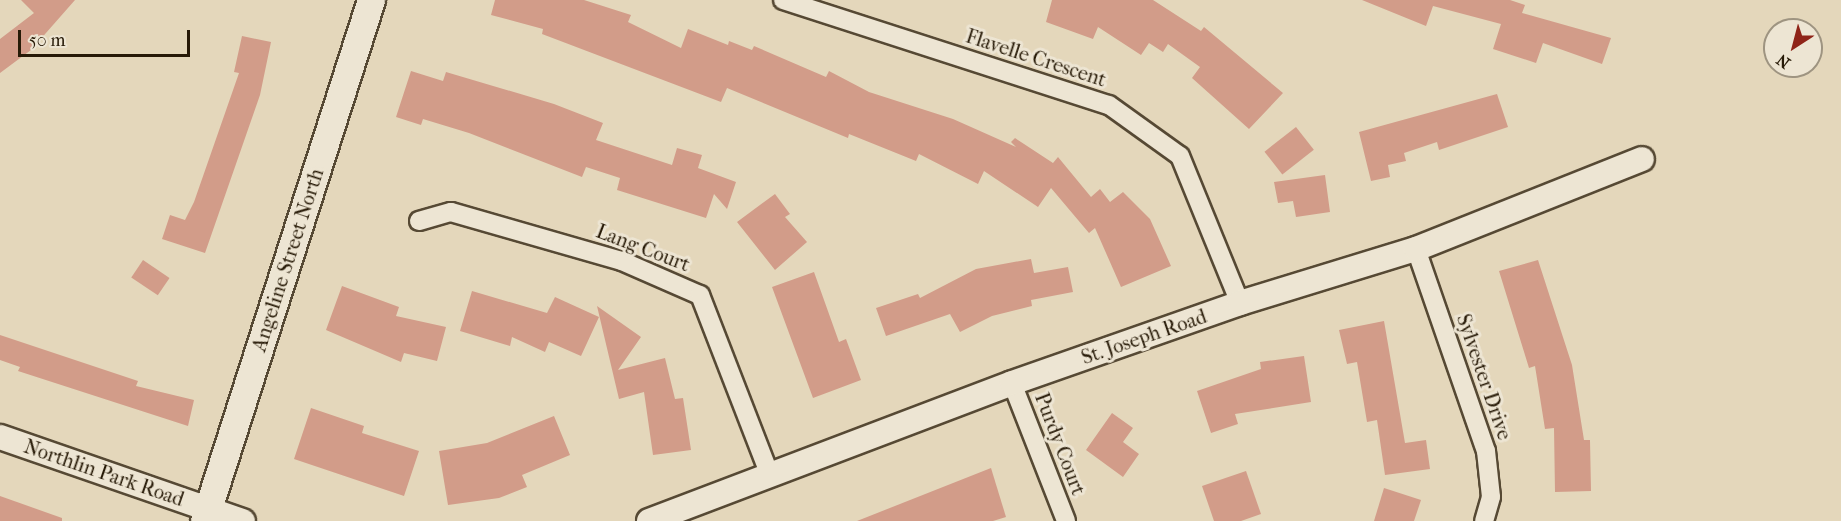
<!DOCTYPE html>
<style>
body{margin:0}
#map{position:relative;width:1841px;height:521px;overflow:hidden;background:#e4d7bb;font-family:"IM FELL French Canon",serif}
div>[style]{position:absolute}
.building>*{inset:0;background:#d29c89;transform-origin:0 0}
.roads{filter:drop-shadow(2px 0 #564934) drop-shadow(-2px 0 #564934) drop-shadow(0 2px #564934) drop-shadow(0 -2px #564934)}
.minor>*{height:18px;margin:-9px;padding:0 9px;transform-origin:9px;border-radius:9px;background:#ede5d3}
.tertiary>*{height:24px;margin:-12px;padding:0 12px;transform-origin:12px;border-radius:12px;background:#ede5d3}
.secondary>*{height:27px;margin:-13.5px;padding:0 13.5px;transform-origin:13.5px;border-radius:13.5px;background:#ede5d3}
span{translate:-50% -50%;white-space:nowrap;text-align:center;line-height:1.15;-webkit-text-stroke:6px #ede5d3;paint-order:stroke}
.street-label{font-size:20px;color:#271a07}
.north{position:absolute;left:1763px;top:18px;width:60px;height:60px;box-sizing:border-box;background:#ede5d3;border:2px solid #9e9481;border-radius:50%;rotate:216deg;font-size:16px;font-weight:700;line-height:24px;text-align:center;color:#271a07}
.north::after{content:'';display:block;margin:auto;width:21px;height:27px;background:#8f2418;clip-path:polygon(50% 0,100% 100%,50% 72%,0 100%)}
.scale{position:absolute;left:18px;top:30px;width:172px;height:27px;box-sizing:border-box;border:3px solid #271a07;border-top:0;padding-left:8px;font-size:18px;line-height:21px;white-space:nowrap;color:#271a07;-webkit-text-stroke:4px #ede5d3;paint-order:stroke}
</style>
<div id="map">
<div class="building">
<div style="clip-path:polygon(21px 0,75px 0,31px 50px,0 73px,0 39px,34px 13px)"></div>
<div style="clip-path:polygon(495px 0,584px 0,631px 15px,628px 22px,681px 48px,688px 29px,728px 45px,729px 41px,752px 50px,754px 46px,826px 77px,829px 71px,869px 92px,953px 119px,1016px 147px,1011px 142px,1015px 138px,1053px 163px,1058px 157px,1091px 197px,1100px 189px,1110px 202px,1123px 192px,1150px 219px,1171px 266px,1121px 287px,1095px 228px,1089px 233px,1051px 188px,1038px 207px,984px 171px,978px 184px,919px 154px,916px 161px,849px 134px,848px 138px,727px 88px,721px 102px,542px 34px,543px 29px,491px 15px)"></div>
<div style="clip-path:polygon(1052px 0,1153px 0,1201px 31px,1204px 27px,1283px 93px,1249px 129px,1192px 78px,1200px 67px,1168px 44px,1163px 52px,1149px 43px,1141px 55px,1098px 27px,1093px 39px,1046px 22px)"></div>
<div style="clip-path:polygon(1362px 0,1510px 0,1525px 5px,1522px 13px,1611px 38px,1602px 64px,1543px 43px,1536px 63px,1493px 49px,1501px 24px,1433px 6px,1426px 26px)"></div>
<div style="clip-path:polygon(242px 36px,271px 42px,260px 95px,205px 253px,162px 239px,170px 215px,185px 220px,194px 202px,239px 73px,234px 72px)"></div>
<div style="clip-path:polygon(411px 71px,443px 81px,446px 72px,554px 104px,603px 123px,596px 140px,672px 165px,677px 148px,702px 155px,698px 168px,736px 182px,727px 209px,714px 194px,706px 218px,617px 190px,620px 178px,586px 167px,582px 177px,469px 133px,423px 119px,421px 125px,396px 117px)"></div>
<div style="clip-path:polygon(1497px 94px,1508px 127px,1439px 150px,1437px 142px,1404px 153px,1406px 161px,1388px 165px,1390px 177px,1371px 181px,1359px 132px)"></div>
<div style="left:1296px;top:127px;width:29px;height:40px;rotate:52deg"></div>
<div style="clip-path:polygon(1325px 175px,1330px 212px,1296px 217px,1293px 201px,1278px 203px,1274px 182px)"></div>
<div style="clip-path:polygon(775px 194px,790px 214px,785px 217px,807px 242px,775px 270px,737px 222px)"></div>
<div style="clip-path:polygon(1031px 259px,1034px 273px,1068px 267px,1073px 292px,1031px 300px,1032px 306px,992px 316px,960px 332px,950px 314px,886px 336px,876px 308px,918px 294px,920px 298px,976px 269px)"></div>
<div style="left:143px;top:260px;width:32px;height:21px;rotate:34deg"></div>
<div style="clip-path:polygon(1538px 260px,1572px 365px,1584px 440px,1590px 440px,1591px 491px,1555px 492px,1554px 428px,1545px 429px,1535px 366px,1529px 368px,1499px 271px)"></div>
<div style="clip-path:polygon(814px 272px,839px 342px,846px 339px,861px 380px,813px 398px,772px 287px)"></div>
<div style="clip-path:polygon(342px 286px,399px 307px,396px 316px,446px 327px,437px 361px,404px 353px,401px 362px,326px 330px)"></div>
<div style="clip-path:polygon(472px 291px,547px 313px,555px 297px,599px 317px,581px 356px,549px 342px,545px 352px,512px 337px,510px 346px,460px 331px)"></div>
<div style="clip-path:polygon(597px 306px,641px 337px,618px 370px,665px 358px,675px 399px,683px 398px,691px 450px,653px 455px,644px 392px,619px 399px)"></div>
<div style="clip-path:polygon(1384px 321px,1405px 443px,1426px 440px,1430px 469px,1385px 475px,1377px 420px,1367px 422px,1357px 362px,1347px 364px,1339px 330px)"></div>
<div style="clip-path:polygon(0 335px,138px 381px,136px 386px,194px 400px,188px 426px,18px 371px,20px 367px,0 360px)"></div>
<div style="clip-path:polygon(1304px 356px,1311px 402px,1235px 414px,1238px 424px,1211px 433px,1197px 391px,1261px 369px,1260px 362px)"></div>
<div style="clip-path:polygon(311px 408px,364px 426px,362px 433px,419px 451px,404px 496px,294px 459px)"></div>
<div style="clip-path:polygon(1112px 413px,1133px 428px,1123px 442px,1139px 454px,1123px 477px,1086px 450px)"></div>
<div style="clip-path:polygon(554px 416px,570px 455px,522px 475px,527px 487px,499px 498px,448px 505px,439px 451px,487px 443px)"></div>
<div style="clip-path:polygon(991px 468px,1006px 517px,993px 521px,857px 521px)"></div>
<div style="clip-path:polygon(1246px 471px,1261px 514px,1241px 521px,1214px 521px,1202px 486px)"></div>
<div style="clip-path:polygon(1384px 488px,1421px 500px,1414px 521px,1374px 521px)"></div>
<div style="clip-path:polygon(0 496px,62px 518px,62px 521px,0 521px)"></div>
</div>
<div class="roads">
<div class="minor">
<div style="left:783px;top:0;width:342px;rotate:17.9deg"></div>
<div style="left:1109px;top:105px;width:87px;rotate:35.7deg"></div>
<div style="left:1180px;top:156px;width:159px;rotate:67.8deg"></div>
<div style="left:419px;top:221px;width:33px;rotate:-16deg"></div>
<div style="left:451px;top:212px;width:178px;rotate:16deg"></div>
<div style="left:622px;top:261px;width:85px;rotate:23.6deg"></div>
<div style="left:700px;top:295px;width:191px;rotate:68.8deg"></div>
<div style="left:1416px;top:249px;width:214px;rotate:70.9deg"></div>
<div style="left:1486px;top:451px;width:46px;rotate:83.8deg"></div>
<div style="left:1491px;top:497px;width:25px;rotate:106deg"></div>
<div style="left:1012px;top:383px;width:148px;rotate:68.6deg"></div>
</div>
<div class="tertiary">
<div style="left:0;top:437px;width:257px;rotate:19.1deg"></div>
<div style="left:649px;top:521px;width:388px;rotate:-20.8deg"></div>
<div style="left:1012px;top:383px;width:242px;rotate:-19.3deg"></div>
<div style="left:1240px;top:303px;width:184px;rotate:-17.1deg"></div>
<div style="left:1416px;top:249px;width:243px;rotate:-21.7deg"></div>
</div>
<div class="secondary">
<div style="left:204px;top:521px;width:547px;rotate:-72.23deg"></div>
</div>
</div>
<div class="street-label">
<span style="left:1036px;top:58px;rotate:18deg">Flavelle Crescent</span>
<span style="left:643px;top:248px;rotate:21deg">Lang Court</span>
<span style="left:288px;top:260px;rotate:-72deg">Angeline Street North</span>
<span style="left:1144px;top:337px;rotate:-19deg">St. Joseph Road</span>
<span style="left:1484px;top:377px;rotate:71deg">Sylvester Drive</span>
<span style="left:1060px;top:444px;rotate:69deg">Purdy Court</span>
<span style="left:104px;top:473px;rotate:19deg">Northlin Park Road</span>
</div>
<div class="north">N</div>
<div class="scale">50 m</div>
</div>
